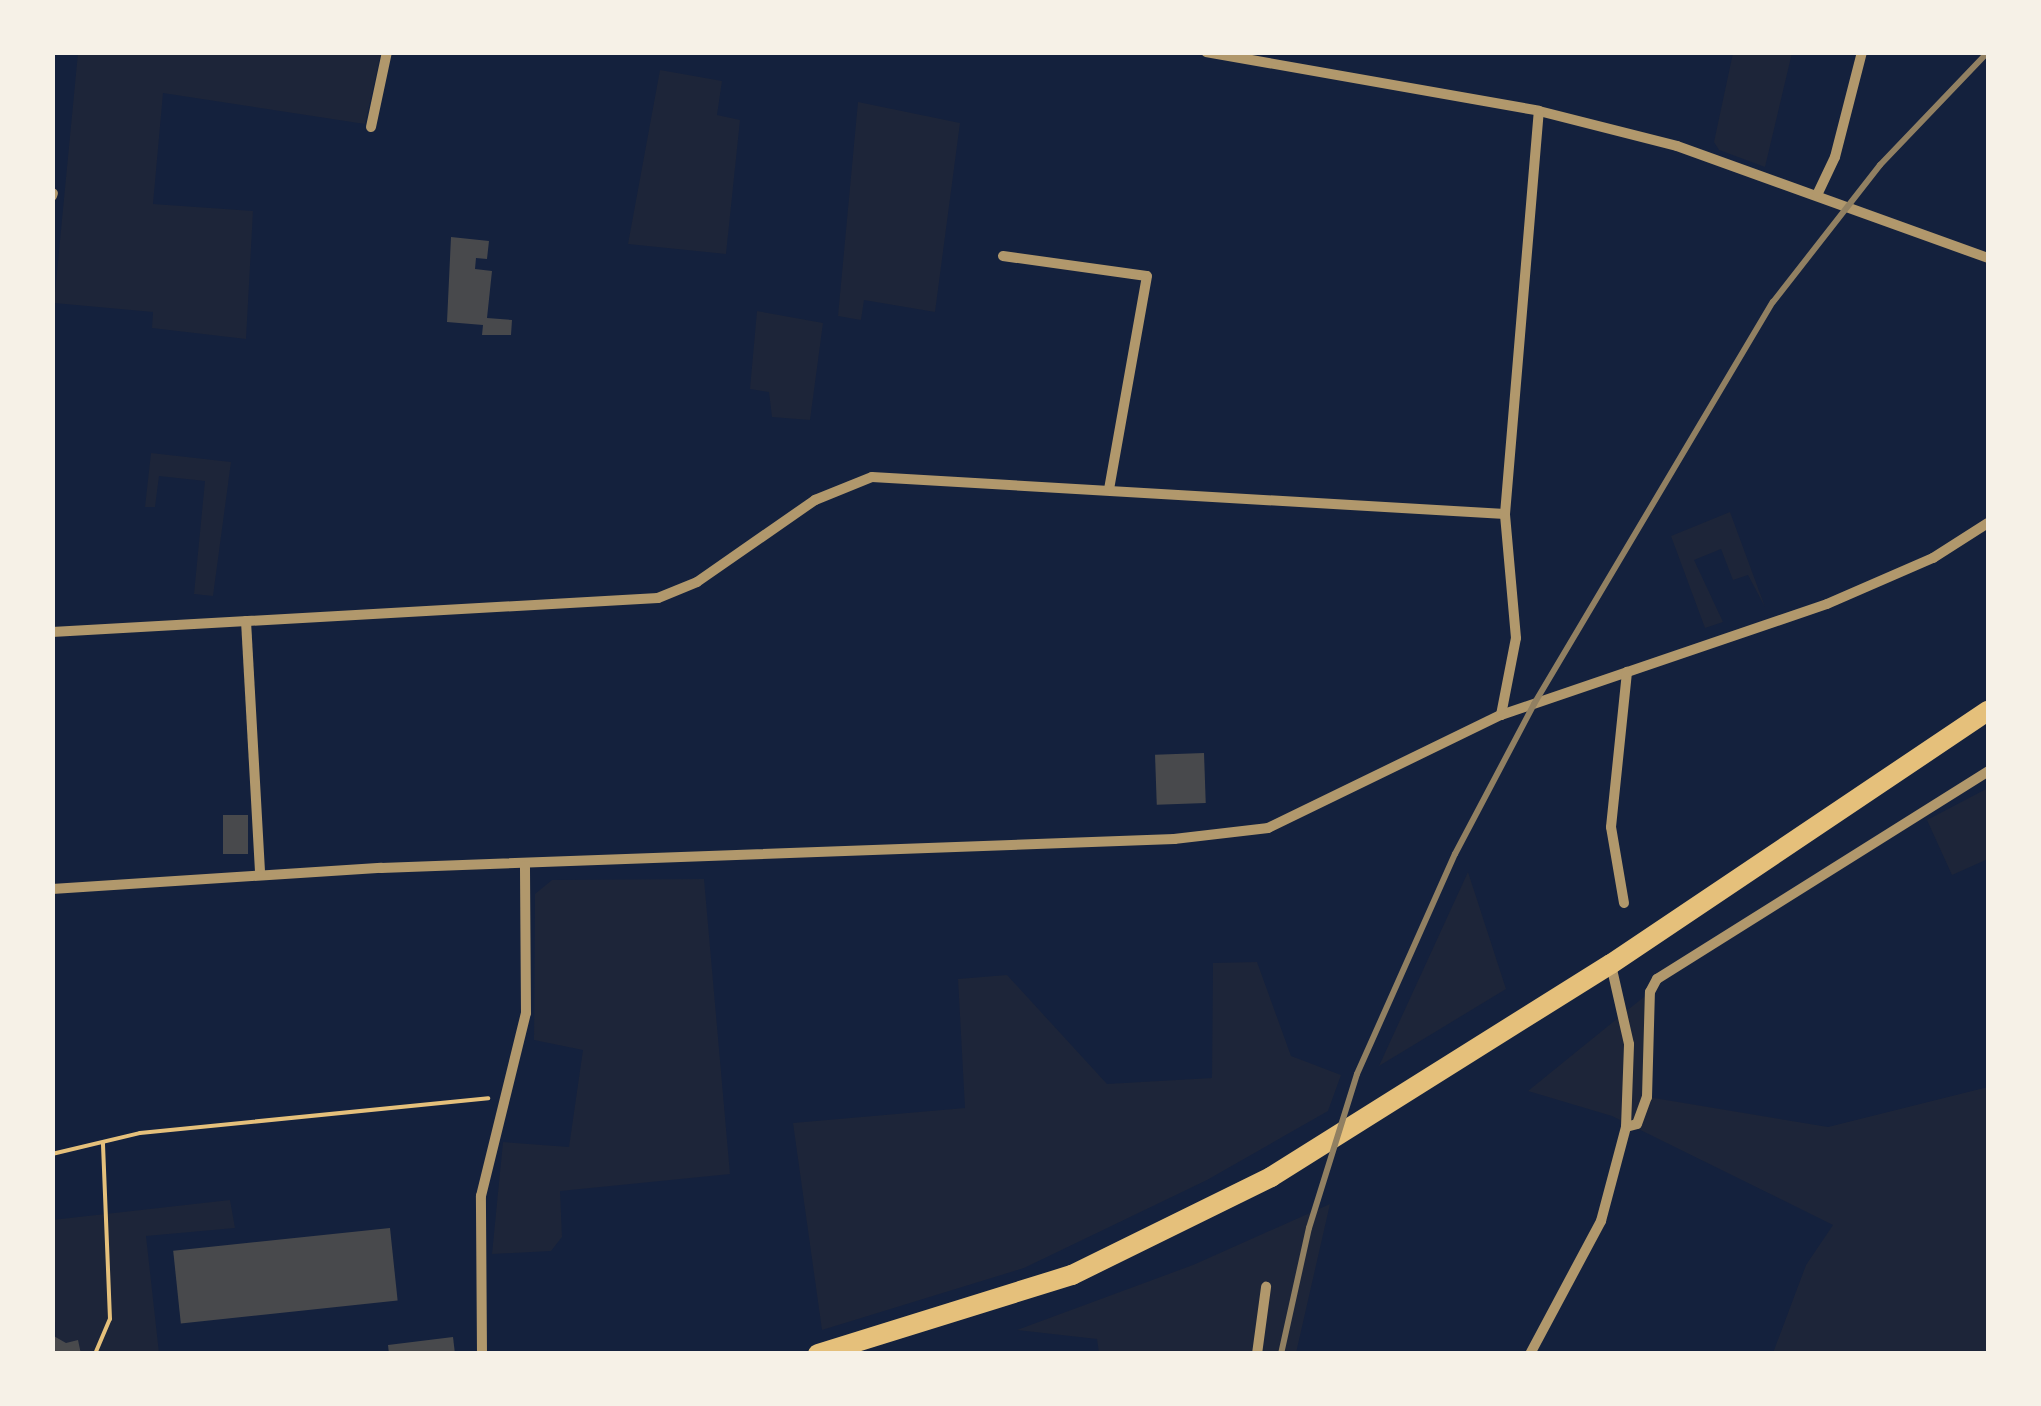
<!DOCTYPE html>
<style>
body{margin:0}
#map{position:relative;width:2041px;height:1406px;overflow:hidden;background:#14213d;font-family:"Source Sans 3",sans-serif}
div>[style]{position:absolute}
.green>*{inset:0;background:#1d2539}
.building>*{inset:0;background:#48494c;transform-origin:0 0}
.path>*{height:4px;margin:-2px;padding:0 2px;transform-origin:2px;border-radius:2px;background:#e5c07b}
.minor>*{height:10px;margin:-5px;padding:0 5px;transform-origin:5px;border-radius:5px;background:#b1986c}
.primary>*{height:20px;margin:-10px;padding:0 10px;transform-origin:10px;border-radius:10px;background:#e5c07b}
.rail>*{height:6px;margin:-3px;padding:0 3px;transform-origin:3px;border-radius:3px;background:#918062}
span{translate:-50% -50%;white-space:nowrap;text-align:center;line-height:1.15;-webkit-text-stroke:8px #f6f1e7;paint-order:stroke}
.frame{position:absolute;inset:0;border:55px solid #f6f1e7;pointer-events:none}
</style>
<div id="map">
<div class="green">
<div style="clip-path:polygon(78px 53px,381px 53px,365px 124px,163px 93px,153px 204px,253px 211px,246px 339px,152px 328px,153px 312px,54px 303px)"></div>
<div style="clip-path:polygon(1733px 53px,1792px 53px,1765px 167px,1719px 150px,1714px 142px)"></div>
<div style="clip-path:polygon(660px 70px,722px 81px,717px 115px,740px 120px,726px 254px,628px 244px)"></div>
<div style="clip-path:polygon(858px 102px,960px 123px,935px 312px,864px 300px,861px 320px,838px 316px)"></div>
<div style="clip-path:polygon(757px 311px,823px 323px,810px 420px,772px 417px,769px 392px,750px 389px)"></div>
<div style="clip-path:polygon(151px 453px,231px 462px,213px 596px,194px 594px,205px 481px,159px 476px,155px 507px,145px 507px)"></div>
<div style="clip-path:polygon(1730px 512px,1765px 607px,1748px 575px,1733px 580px,1721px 549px,1694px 560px,1723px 622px,1705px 628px,1671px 536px)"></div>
<div style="clip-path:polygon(1988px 788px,1988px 859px,1952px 875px,1927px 820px)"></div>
<div style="clip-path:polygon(1468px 872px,1506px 989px,1379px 1066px)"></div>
<div style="clip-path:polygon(704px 879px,730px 1174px,560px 1191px,562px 1237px,551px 1251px,492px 1254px,503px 1142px,569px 1147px,583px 1050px,534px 1040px,535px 894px,552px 880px)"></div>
<div style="clip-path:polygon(1257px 962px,1291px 1056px,1341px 1075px,1328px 1111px,1207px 1180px,1024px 1268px,822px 1330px,793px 1123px,965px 1108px,958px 979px,1007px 975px,1107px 1084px,1212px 1078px,1213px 963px)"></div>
<div style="clip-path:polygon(1650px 992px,1648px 1097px,1828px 1127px,1988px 1087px,1988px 1353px,1773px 1353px,1806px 1265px,1833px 1225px,1612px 1116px,1528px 1091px)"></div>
<div style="clip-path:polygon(230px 1200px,235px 1228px,146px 1236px,159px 1353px,56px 1354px,52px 1220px)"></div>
<div style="clip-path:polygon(1330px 1204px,1296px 1353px,1099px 1353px,1097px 1339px,1017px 1330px,1193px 1265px)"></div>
</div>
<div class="building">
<div style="clip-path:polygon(451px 237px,489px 241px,487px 259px,476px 258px,475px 269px,492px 271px,487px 318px,512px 320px,511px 335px,482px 335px,483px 325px,447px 322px)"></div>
<div style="left:1204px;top:753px;width:50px;height:49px;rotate:88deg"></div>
<div style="left:223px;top:815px;width:25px;height:39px"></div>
<div style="left:390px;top:1228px;width:73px;height:218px;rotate:84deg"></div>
<div style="clip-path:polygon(52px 1335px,66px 1343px,78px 1340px,81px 1354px,52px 1354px)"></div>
<div style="clip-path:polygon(453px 1337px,455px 1354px,389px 1354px,388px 1345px)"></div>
</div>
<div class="path">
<div style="left:52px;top:1154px;width:90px;rotate:-13.4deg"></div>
<div style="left:140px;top:1133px;width:350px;rotate:-5.7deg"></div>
<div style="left:95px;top:1354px;width:38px;rotate:-67deg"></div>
<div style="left:110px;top:1319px;width:176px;rotate:-92.3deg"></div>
</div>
<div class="minor">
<div style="left:1206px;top:52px;width:338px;rotate:10deg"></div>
<div style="left:1539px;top:111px;width:142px;rotate:14.2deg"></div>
<div style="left:1677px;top:146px;width:331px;rotate:19.8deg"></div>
<div style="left:371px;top:127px;width:77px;rotate:-78deg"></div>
<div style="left:1817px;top:195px;width:42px;rotate:-64.7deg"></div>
<div style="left:1835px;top:157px;width:108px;rotate:-75.6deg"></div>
<div style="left:52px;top:196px;width:3px;rotate:-72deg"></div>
<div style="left:1003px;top:256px;width:145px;rotate:7.9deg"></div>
<div style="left:1147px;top:276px;width:217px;rotate:100.1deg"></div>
<div style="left:246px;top:621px;width:254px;rotate:86.8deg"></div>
<div style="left:52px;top:632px;width:607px;rotate:-3.21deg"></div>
<div style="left:658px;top:598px;width:42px;rotate:-22.3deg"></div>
<div style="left:697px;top:582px;width:144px;rotate:-34.8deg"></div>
<div style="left:815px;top:500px;width:61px;rotate:-22deg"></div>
<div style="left:872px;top:477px;width:634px;rotate:3.35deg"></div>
<div style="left:1501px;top:715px;width:78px;rotate:-79deg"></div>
<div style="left:1516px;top:638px;width:124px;rotate:-95.1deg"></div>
<div style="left:1505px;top:514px;width:404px;rotate:-85.2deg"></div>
<div style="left:52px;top:889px;width:330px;rotate:-3.7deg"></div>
<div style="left:381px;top:868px;width:794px;rotate:-2.09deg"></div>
<div style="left:1174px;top:839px;width:95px;rotate:-6.7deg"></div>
<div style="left:1268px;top:828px;width:259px;rotate:-25.9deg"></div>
<div style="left:1501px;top:715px;width:344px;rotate:-18.8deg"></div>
<div style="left:1827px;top:604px;width:116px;rotate:-23.5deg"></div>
<div style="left:1933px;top:558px;width:65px;rotate:-32.5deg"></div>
<div style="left:1624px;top:903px;width:77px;rotate:-99.7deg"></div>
<div style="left:1611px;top:827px;width:156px;rotate:-84.1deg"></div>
<div style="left:1626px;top:1127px;width:11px;rotate:-15deg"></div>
<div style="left:1637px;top:1124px;width:29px;rotate:-70deg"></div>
<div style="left:1647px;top:1097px;width:105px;rotate:-88.4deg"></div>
<div style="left:1650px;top:992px;width:15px;rotate:-62deg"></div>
<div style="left:1657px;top:979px;width:391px;rotate:-32.1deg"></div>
<div style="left:482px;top:1354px;width:158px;rotate:-90.4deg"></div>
<div style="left:481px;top:1196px;width:188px;rotate:-76.2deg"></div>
<div style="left:526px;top:1013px;width:147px;rotate:-90.4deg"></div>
<div style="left:1257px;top:1354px;width:68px;rotate:-82.3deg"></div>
<div style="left:1530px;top:1354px;width:151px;rotate:-61.9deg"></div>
<div style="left:1601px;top:1221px;width:97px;rotate:-75.1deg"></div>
<div style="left:1626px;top:1127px;width:83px;rotate:-87.9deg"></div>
<div style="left:1629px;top:1044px;width:81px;rotate:-102.8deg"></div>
</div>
<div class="primary">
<div style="left:818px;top:1354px;width:266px;rotate:-17.3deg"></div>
<div style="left:1072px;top:1275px;width:222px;rotate:-26.2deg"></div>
<div style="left:1271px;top:1177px;width:401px;rotate:-32.1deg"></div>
<div style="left:1611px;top:964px;width:454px;rotate:-33.9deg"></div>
</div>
<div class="rail">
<div style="left:1281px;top:1354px;width:129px;rotate:-77.5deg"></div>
<div style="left:1309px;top:1228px;width:161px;rotate:-72.7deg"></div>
<div style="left:1357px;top:1074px;width:241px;rotate:-66deg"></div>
<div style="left:1455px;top:854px;width:170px;rotate:-62.2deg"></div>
<div style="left:1534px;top:704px;width:468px;rotate:-59.3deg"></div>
<div style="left:1773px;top:302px;width:174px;rotate:-52deg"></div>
<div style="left:1880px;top:165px;width:156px;rotate:-46.3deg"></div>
</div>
<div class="frame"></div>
</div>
